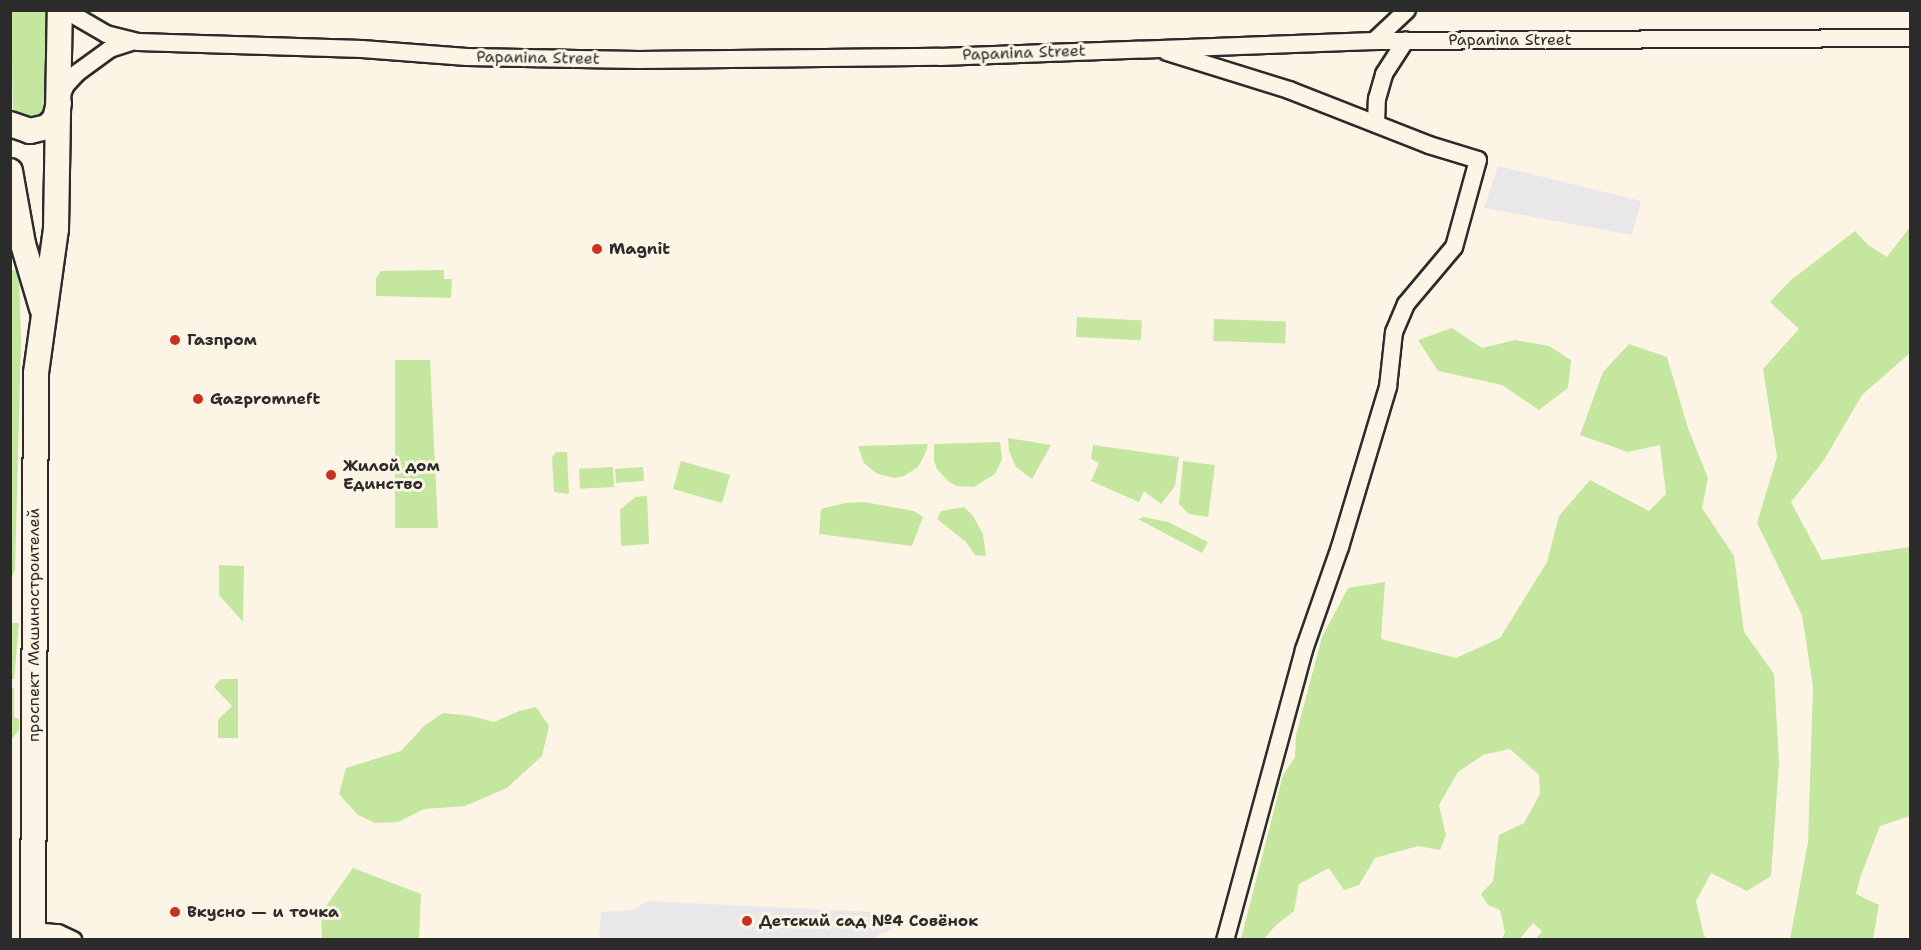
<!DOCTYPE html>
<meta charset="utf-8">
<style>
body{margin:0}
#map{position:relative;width:1921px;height:950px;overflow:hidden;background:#fcf5e5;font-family:"Shantell Sans",sans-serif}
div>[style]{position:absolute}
.built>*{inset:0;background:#eae7eb}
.green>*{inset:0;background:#c4e69f;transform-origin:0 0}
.roads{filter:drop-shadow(2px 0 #2b2b2b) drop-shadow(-2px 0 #2b2b2b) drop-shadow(0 2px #2b2b2b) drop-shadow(0 -2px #2b2b2b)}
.street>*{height:16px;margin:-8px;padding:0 8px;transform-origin:8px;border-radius:8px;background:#fcf5e5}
.secondary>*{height:24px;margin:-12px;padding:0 12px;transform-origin:12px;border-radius:12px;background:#fcf5e5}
.dots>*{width:16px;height:16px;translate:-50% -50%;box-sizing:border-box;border:3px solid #fcf5e5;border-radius:50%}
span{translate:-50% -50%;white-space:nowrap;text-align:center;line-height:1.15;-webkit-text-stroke:6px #fcf5e5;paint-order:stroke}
.street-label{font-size:16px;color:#2b2b2b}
.poi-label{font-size:16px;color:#2b2b2b;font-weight:700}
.left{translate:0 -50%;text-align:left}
.frame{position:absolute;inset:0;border:12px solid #2b2b2b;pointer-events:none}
</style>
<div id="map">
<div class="built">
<div style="clip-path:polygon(1498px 166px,1641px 201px,1632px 235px,1484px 208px)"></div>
<div style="clip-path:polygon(647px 901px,893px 913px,892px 929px,869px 940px,599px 939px,601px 912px,633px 910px)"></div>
</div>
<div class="green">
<div style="clip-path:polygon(11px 11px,49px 11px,47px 110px,41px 117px,30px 120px,16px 114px,13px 108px)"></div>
<div style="clip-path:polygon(1910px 227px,1910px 353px,1862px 395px,1824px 460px,1791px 502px,1822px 560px,1910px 547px,1910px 816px,1880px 826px,1861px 875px,1856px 894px,1879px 905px,1873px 939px,1790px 939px,1808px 842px,1813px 687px,1802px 615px,1757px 523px,1777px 457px,1763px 369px,1799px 329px,1770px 302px,1791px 280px,1855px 231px,1868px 245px,1887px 257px)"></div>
<div style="clip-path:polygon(11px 270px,19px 270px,21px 339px,15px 570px,11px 579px)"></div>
<div style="clip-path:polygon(444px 270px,444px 279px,452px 279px,451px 298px,376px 296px,376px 278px,381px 271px)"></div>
<div style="left:1077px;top:317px;width:65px;height:20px;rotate:3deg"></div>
<div style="left:1214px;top:319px;width:72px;height:22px;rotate:2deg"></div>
<div style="clip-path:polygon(1452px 328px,1482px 348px,1515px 340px,1549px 346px,1571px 360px,1568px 388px,1539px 410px,1502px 385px,1438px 371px,1418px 340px)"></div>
<div style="clip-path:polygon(1629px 344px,1667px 357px,1688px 428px,1708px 478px,1702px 508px,1734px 556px,1744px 632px,1774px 674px,1779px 764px,1771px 876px,1747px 891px,1711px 873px,1696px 901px,1704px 936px,1709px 939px,1536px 939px,1542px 931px,1533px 923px,1520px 939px,1502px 939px,1505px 932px,1500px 910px,1488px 905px,1481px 894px,1493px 881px,1499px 835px,1524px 823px,1540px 794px,1539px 775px,1510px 749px,1483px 755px,1458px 772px,1439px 805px,1446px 835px,1440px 850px,1418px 846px,1375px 858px,1359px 885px,1344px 890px,1329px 868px,1299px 884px,1294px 911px,1275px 926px,1264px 939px,1241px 939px,1283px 775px,1295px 757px,1296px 735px,1322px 637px,1348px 588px,1385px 582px,1381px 639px,1456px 658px,1500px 638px,1547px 562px,1559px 516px,1590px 480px,1649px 511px,1666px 494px,1660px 445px,1628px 452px,1580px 435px,1603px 372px)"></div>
<div style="clip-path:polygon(395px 360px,430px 360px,438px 528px,395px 528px)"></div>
<div style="clip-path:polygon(1008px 438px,1051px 445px,1032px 479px,1016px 467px,1009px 451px)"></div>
<div style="clip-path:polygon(1000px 442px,1002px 459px,995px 474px,974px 487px,957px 486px,949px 482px,937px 469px,934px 461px,934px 444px)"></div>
<div style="clip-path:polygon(928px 444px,926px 452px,918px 467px,904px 476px,895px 478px,878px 474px,871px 469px,864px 463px,858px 446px)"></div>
<div style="clip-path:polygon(1093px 445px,1179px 457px,1175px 486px,1161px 504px,1144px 491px,1139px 502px,1091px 481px,1099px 463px,1091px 459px)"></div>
<div style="clip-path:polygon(556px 452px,567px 452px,569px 494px,554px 492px,552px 457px)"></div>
<div style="left:681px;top:461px;width:51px;height:29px;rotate:16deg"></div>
<div style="clip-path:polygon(1183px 461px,1215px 465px,1208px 517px,1189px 514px,1179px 504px)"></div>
<div style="left:613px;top:467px;width:20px;height:34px;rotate:87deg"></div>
<div style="left:643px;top:467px;width:14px;height:28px;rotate:86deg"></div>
<div style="clip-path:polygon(647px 496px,649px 544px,621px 546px,620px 510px,635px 497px)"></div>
<div style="clip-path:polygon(864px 502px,914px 511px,923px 517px,912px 546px,819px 534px,821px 509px,845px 503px)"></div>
<div style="clip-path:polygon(964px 507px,973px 516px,983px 534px,986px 556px,975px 555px,966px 542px,937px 519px,941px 511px)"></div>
<div style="clip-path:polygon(1144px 517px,1168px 522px,1208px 542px,1202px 553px,1138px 519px)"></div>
<div style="clip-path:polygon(219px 565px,244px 566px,243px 622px,219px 595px)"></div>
<div style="clip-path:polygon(11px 623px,19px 623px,14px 679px,11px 679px)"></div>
<div style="clip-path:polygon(221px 679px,238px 679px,238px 738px,218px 738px,218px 720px,232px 706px,214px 687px)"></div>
<div style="clip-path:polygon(11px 688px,14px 688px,14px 717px,19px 719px,19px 730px,11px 740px)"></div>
<div style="clip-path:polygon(536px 707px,549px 726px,542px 756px,507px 788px,465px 806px,424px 809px,398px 822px,375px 823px,358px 815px,339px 794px,346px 768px,401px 751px,424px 726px,443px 713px,471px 716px,494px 722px,519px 711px)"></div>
<div style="left:11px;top:754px;width:1px;height:185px"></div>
<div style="clip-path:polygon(353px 868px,421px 894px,419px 939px,322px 939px,321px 913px)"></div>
</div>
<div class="roads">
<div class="street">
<div style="left:65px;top:10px;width:48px;rotate:30.3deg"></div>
<div style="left:106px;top:34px;width:33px;rotate:14deg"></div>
<div style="left:138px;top:42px;width:224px;rotate:1.8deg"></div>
<div style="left:362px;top:49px;width:105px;rotate:4.4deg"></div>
<div style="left:467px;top:57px;width:172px;rotate:1deg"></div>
<div style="left:639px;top:60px;width:301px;rotate:-0.6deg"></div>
<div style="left:940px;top:57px;width:434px;rotate:-2.1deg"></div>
<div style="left:1374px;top:41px;width:536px;rotate:-0.32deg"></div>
<div style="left:1374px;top:41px;width:45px;rotate:-43.2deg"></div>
<div style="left:1167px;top:52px;width:128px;rotate:17.3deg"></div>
<div style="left:1289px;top:90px;width:150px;rotate:21.4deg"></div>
<div style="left:1429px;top:145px;width:51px;rotate:17deg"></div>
<div style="left:1478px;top:160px;width:90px;rotate:105.4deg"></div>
<div style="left:1454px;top:247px;width:75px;rotate:130.1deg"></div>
<div style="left:1406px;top:304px;width:30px;rotate:113deg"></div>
<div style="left:1394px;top:332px;width:55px;rotate:96.2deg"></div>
<div style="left:1388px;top:387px;width:167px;rotate:106.7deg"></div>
<div style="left:1340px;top:547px;width:109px;rotate:109.3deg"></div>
<div style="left:1304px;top:650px;width:301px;rotate:105.2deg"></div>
<div style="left:60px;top:99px;width:15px;rotate:-67deg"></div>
<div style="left:66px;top:85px;width:16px;rotate:-47deg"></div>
<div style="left:77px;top:73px;width:41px;rotate:-36deg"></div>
<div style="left:110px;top:49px;width:22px;rotate:-18deg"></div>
<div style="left:1376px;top:124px;width:25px;rotate:-88deg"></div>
<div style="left:1377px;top:99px;width:26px;rotate:-74deg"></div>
<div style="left:1384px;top:74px;width:40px;rotate:-57.1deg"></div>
<div style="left:33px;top:931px;width:25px;rotate:5deg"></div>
<div style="left:58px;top:933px;width:17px;rotate:25deg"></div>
</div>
<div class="secondary">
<div style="left:10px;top:124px;width:21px;rotate:19deg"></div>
<div style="left:30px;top:131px;width:17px;rotate:-13deg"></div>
<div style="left:47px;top:127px;width:11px;rotate:-45deg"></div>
<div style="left:55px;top:119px;width:16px;rotate:-76deg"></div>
<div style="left:10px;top:171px;width:74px;rotate:79.9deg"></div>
<div style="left:23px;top:244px;width:67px;rotate:73.5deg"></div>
<div style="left:33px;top:940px;width:567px;rotate:-89.7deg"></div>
<div style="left:36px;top:373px;width:145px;rotate:-82.1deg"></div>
<div style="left:56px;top:229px;width:219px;rotate:-89deg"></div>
</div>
</div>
<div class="dots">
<div style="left:597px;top:249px;background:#c8321e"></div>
<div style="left:175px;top:340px;background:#c8321e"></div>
<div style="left:198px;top:399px;background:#c8321e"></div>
<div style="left:331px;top:475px;background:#c8321e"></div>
<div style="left:175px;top:912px;background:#c8321e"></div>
<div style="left:747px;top:921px;background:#c8321e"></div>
</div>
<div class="street-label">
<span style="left:1510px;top:40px">Papanina Street</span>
<span style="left:1024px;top:53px;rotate:-2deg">Papanina Street</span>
<span style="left:538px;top:58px;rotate:1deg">Papanina Street</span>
<span style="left:34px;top:625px;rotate:-90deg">проспект Машиностроителей</span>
</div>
<div class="poi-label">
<span class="left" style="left:609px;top:249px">Magnit</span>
<span class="left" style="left:187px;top:340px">Газпром</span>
<span class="left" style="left:210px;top:399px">Gazpromneft</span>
<span class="left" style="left:343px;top:475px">Жилой дом<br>Единство</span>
<span class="left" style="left:187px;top:912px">Вкусно — и точка</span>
<span class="left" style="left:759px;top:921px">Детский сад №4 Совёнок</span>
</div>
<div class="frame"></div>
</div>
